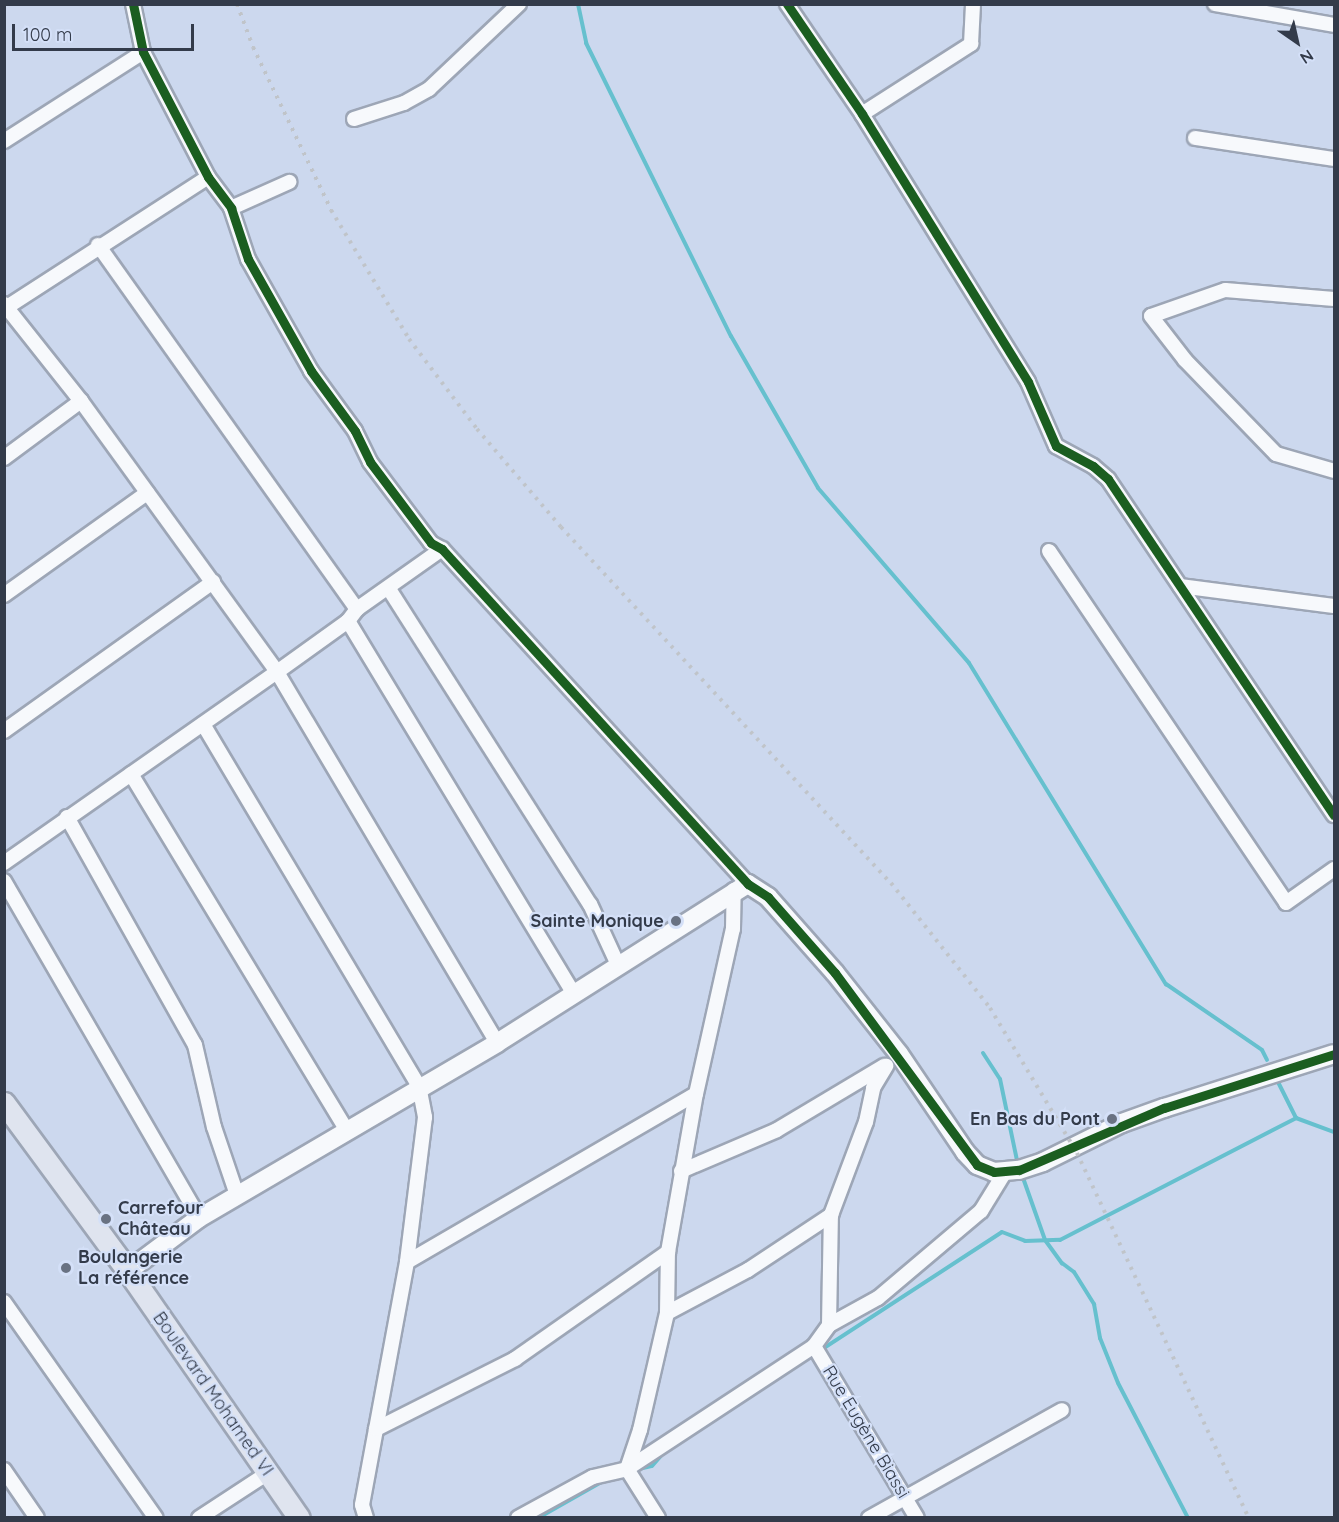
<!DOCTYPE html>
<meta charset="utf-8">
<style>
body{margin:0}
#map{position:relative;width:1339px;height:1522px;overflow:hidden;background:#ccd8ee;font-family:Quicksand,sans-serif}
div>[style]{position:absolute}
.stream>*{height:4px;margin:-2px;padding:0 2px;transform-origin:2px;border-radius:2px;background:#66c0ce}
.roads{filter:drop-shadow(2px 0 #9da6b6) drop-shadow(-2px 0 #9da6b6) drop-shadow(0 2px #9da6b6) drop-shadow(0 -2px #9da6b6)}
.street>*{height:14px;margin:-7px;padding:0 7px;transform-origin:7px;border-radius:7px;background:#f7f9fc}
.secondary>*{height:18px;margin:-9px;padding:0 9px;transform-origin:9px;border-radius:9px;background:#f7f9fc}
.primary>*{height:21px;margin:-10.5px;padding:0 10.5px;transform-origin:10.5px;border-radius:10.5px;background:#dfe4ef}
.rail>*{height:4px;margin-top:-2px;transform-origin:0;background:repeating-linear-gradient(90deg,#c0c4c9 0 3px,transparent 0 9px)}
.cycleway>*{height:9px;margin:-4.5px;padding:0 4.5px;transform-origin:4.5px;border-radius:4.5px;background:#1b5e20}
.dots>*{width:16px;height:16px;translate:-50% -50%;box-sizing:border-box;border:3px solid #d4e0f8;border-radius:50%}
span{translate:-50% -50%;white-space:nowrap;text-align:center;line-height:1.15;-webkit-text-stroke:4.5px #d4e0f8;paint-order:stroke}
.poi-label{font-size:18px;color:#333b4a;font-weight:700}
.right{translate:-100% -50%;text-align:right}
.left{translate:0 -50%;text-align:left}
.street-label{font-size:18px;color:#333b4a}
.frame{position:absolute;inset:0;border:6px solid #333b4a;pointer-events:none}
.north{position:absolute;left:1267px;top:12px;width:60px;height:60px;-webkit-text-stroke:4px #d4e0f8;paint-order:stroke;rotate:146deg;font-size:16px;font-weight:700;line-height:24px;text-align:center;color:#333b4a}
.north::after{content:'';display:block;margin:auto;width:21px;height:27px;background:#333b4a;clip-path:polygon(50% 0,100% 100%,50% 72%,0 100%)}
.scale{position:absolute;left:12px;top:24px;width:182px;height:27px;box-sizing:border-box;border:3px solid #333b4a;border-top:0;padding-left:8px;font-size:18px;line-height:21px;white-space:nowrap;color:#333b4a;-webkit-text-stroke:4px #d4e0f8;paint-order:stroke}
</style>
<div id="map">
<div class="stream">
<div style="left:578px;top:4px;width:40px;rotate:78deg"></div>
<div style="left:586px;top:43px;width:327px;rotate:63.7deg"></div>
<div style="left:731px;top:336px;width:175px;rotate:60.2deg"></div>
<div style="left:818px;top:488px;width:231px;rotate:49.2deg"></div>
<div style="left:969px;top:663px;width:377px;rotate:58.5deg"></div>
<div style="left:1166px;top:984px;width:116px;rotate:34.5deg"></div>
<div style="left:1262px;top:1050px;width:11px;rotate:63deg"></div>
<div style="left:983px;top:1053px;width:31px;rotate:57deg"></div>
<div style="left:1000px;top:1079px;width:88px;rotate:78.2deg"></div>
<div style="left:1278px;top:1082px;width:40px;rotate:63.4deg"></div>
<div style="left:1296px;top:1118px;width:40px;rotate:20.2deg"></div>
<div style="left:1022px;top:1175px;width:69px;rotate:70.5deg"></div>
<div style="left:1045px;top:1240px;width:29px;rotate:54deg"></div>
<div style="left:1062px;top:1263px;width:15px;rotate:37deg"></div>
<div style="left:1074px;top:1272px;width:38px;rotate:58deg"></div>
<div style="left:1094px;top:1304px;width:35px;rotate:80deg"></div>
<div style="left:1100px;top:1338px;width:48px;rotate:68.2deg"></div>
<div style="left:1118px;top:1383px;width:152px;rotate:62.6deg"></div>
<div style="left:752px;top:1395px;width:298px;rotate:-33.1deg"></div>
<div style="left:1002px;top:1232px;width:25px;rotate:21deg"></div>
<div style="left:1025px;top:1241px;width:35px;rotate:-2deg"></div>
<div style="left:1060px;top:1240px;width:266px;rotate:-27.3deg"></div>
<div style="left:634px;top:1470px;width:18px;rotate:-13deg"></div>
<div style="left:652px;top:1466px;width:23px;rotate:-49deg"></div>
<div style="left:538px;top:1518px;width:77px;rotate:-29.6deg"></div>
</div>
<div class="roads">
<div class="street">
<div style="left:133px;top:4px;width:49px;rotate:78.2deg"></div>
<div style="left:143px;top:52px;width:141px;rotate:62.5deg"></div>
<div style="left:208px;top:177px;width:39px;rotate:53deg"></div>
<div style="left:231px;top:208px;width:54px;rotate:71.6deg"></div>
<div style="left:248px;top:259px;width:129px;rotate:60.6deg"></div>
<div style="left:311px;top:371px;width:74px;rotate:53.7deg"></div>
<div style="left:355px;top:431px;width:34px;rotate:64deg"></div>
<div style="left:370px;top:462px;width:101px;rotate:53deg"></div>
<div style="left:431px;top:543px;width:13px;rotate:29deg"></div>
<div style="left:442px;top:549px;width:454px;rotate:47.6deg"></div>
<div style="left:787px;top:4px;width:133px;rotate:55.7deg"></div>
<div style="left:862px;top:114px;width:315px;rotate:58.2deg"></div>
<div style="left:1028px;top:382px;width:70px;rotate:66.4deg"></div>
<div style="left:1056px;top:446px;width:42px;rotate:28.4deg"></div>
<div style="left:1093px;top:466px;width:20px;rotate:41deg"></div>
<div style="left:1108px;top:479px;width:405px;rotate:56.1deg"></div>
<div style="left:1215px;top:4px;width:121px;rotate:10deg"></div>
<div style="left:862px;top:114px;width:130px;rotate:-32.7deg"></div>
<div style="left:971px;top:44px;width:40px;rotate:-87.1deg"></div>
<div style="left:354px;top:119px;width:52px;rotate:-17.7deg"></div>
<div style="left:404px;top:103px;width:29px;rotate:-29deg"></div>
<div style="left:429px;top:89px;width:124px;rotate:-43.4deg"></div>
<div style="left:1195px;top:138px;width:141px;rotate:8.6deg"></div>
<div style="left:4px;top:141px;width:165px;rotate:-32.6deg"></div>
<div style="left:231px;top:208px;width:64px;rotate:-24.1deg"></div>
<div style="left:98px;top:245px;width:447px;rotate:54.6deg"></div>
<div style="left:1334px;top:299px;width:109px;rotate:-175.3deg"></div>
<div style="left:1225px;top:290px;width:78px;rotate:160.6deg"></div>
<div style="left:1151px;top:316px;width:56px;rotate:52.3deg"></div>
<div style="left:1185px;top:360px;width:131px;rotate:45.9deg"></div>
<div style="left:1276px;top:454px;width:60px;rotate:16.3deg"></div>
<div style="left:4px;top:304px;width:124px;rotate:51.6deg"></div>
<div style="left:81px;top:401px;width:334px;rotate:54.1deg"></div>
<div style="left:277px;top:672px;width:431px;rotate:59.3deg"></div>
<div style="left:4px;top:309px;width:243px;rotate:-32.9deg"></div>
<div style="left:4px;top:458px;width:96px;rotate:-36.5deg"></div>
<div style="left:1049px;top:551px;width:424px;rotate:56deg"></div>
<div style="left:1286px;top:903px;width:59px;rotate:-35.3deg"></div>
<div style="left:1180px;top:586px;width:155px;rotate:7.4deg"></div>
<div style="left:389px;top:589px;width:374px;rotate:57.5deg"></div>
<div style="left:590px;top:904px;width:67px;rotate:65.3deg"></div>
<div style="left:4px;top:595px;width:176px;rotate:-35.5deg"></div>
<div style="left:348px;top:621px;width:436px;rotate:58.8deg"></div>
<div style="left:203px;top:724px;width:422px;rotate:59.2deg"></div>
<div style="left:419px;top:1086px;width:32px;rotate:79deg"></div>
<div style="left:425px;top:1117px;width:146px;rotate:97.1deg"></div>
<div style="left:407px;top:1262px;width:247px;rotate:100.5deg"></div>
<div style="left:362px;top:1505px;width:14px;rotate:73deg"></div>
<div style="left:4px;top:731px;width:257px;rotate:-35.5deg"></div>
<div style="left:131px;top:774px;width:416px;rotate:58.8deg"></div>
<div style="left:67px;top:817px;width:261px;rotate:60.7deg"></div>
<div style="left:195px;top:1045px;width:84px;rotate:77deg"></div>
<div style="left:214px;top:1127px;width:72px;rotate:71.3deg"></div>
<div style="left:4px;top:863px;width:333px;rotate:-35deg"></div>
<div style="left:277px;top:672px;width:87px;rotate:-35.7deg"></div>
<div style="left:348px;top:621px;width:15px;rotate:-53deg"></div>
<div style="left:357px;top:609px;width:104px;rotate:-35.2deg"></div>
<div style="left:4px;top:881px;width:389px;rotate:59.9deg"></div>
<div style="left:681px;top:1171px;width:104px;rotate:-23.1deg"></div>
<div style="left:777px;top:1130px;width:125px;rotate:-30.9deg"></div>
<div style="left:407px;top:1262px;width:334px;rotate:-30.2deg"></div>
<div style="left:4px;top:1302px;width:264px;rotate:54.9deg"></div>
<div style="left:667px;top:1313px;width:92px;rotate:-28deg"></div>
<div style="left:748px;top:1270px;width:100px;rotate:-33.5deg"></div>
<div style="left:829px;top:1325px;width:56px;rotate:-28.9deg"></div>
<div style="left:878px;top:1298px;width:135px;rotate:-40.2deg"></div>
<div style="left:981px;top:1211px;width:46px;rotate:-58.4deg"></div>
<div style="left:814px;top:1346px;width:200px;rotate:59.1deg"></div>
<div style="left:376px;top:1429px;width:156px;rotate:-26.7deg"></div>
<div style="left:515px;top:1359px;width:187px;rotate:-35deg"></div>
<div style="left:4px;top:1470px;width:58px;rotate:55.5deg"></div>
<div style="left:199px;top:1518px;width:82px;rotate:-33.1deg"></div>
<div style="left:518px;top:1518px;width:85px;rotate:-28.7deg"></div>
<div style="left:593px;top:1477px;width:35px;rotate:-13deg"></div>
<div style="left:627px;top:1469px;width:224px;rotate:-33.3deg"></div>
<div style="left:814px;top:1346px;width:26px;rotate:-54deg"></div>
<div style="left:829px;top:1325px;width:110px;rotate:-89deg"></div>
<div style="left:831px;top:1215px;width:99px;rotate:-69.4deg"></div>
<div style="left:866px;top:1122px;width:35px;rotate:-78deg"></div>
<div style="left:873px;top:1088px;width:26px;rotate:-59deg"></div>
<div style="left:658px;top:1518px;width:58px;rotate:-122.3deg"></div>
<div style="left:627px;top:1469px;width:41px;rotate:-71.6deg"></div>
<div style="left:640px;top:1430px;width:120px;rotate:-77deg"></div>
<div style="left:667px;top:1313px;width:61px;rotate:-89.1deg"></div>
<div style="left:668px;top:1252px;width:160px;rotate:-80deg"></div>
<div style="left:696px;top:1094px;width:169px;rotate:-77.4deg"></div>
<div style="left:733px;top:929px;width:39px;rotate:-89deg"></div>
<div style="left:869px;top:1518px;width:221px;rotate:-29.2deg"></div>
</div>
<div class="secondary">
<div style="left:128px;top:1271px;width:89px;rotate:-36.7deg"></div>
<div style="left:199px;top:1218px;width:346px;rotate:-30.4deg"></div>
<div style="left:497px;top:1043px;width:297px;rotate:-32.4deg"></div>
<div style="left:748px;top:884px;width:24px;rotate:33deg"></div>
<div style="left:768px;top:897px;width:101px;rotate:48.6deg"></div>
<div style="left:835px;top:973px;width:103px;rotate:51.7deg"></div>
<div style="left:899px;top:1054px;width:118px;rotate:56deg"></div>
<div style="left:965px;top:1152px;width:18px;rotate:47deg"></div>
<div style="left:977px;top:1165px;width:18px;rotate:22deg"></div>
<div style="left:994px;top:1172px;width:25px;rotate:-5deg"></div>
<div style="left:1019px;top:1170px;width:25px;rotate:-18deg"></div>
<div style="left:1043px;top:1162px;width:88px;rotate:-26.3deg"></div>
<div style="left:1122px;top:1123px;width:45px;rotate:-19.7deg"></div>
<div style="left:1164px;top:1108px;width:178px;rotate:-17.6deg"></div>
</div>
<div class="primary">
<div style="left:4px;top:1103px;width:209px;rotate:53.6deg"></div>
<div style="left:128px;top:1271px;width:300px;rotate:55.3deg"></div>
</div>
</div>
<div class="rail">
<div style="left:237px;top:4px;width:46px;rotate:69.6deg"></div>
<div style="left:253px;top:47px;width:181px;rotate:64.4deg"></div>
<div style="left:331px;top:210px;width:151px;rotate:58.8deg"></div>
<div style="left:409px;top:339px;width:113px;rotate:52.9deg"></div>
<div style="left:477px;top:429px;width:129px;rotate:49.4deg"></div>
<div style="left:561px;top:527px;width:485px;rotate:47.2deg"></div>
<div style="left:891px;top:883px;width:159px;rotate:51.6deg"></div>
<div style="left:990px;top:1008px;width:169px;rotate:59deg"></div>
<div style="left:1077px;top:1153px;width:403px;rotate:64.8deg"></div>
</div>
<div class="cycleway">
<div style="left:133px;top:4px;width:49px;rotate:78.2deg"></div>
<div style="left:143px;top:52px;width:141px;rotate:62.5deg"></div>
<div style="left:208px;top:177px;width:39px;rotate:53deg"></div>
<div style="left:231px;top:208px;width:54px;rotate:71.6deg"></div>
<div style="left:248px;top:259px;width:129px;rotate:60.6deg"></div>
<div style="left:311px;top:371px;width:74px;rotate:53.7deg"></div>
<div style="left:355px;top:431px;width:34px;rotate:64deg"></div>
<div style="left:370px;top:462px;width:101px;rotate:53deg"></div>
<div style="left:431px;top:543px;width:13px;rotate:29deg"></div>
<div style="left:442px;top:549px;width:454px;rotate:47.6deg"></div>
<div style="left:748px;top:884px;width:24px;rotate:33deg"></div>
<div style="left:768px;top:897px;width:101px;rotate:48.6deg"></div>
<div style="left:835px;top:973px;width:239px;rotate:53.5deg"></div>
<div style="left:977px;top:1165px;width:18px;rotate:22deg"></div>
<div style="left:994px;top:1172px;width:25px;rotate:-5deg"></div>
<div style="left:1019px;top:1170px;width:158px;rotate:-23.2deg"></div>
<div style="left:1164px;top:1108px;width:178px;rotate:-17.6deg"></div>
<div style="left:787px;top:4px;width:133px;rotate:55.7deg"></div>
<div style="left:862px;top:114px;width:315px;rotate:58.2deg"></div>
<div style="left:1028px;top:382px;width:70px;rotate:66.4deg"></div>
<div style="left:1056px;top:446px;width:42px;rotate:28.4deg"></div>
<div style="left:1093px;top:466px;width:20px;rotate:41deg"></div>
<div style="left:1108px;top:479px;width:405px;rotate:56.1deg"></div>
</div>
<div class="dots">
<div style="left:676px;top:921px;background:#697283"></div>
<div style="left:1112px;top:1119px;background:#697283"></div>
<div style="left:106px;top:1219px;background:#697283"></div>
<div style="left:66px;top:1268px;background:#697283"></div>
</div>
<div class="poi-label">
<span class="right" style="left:664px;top:921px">Sainte Monique</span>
<span class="right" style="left:1100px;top:1119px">En Bas du Pont</span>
<span class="left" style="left:118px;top:1219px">Carrefour<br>Château</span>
<span class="left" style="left:78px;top:1268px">Boulangerie<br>La référence</span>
</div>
<div class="street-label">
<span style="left:213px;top:1394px;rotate:55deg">Boulevard Mohamed VI</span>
<span style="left:866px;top:1432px;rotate:59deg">Rue Eugène Biassi</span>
</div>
<div class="frame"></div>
<div class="north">N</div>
<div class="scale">100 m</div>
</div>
